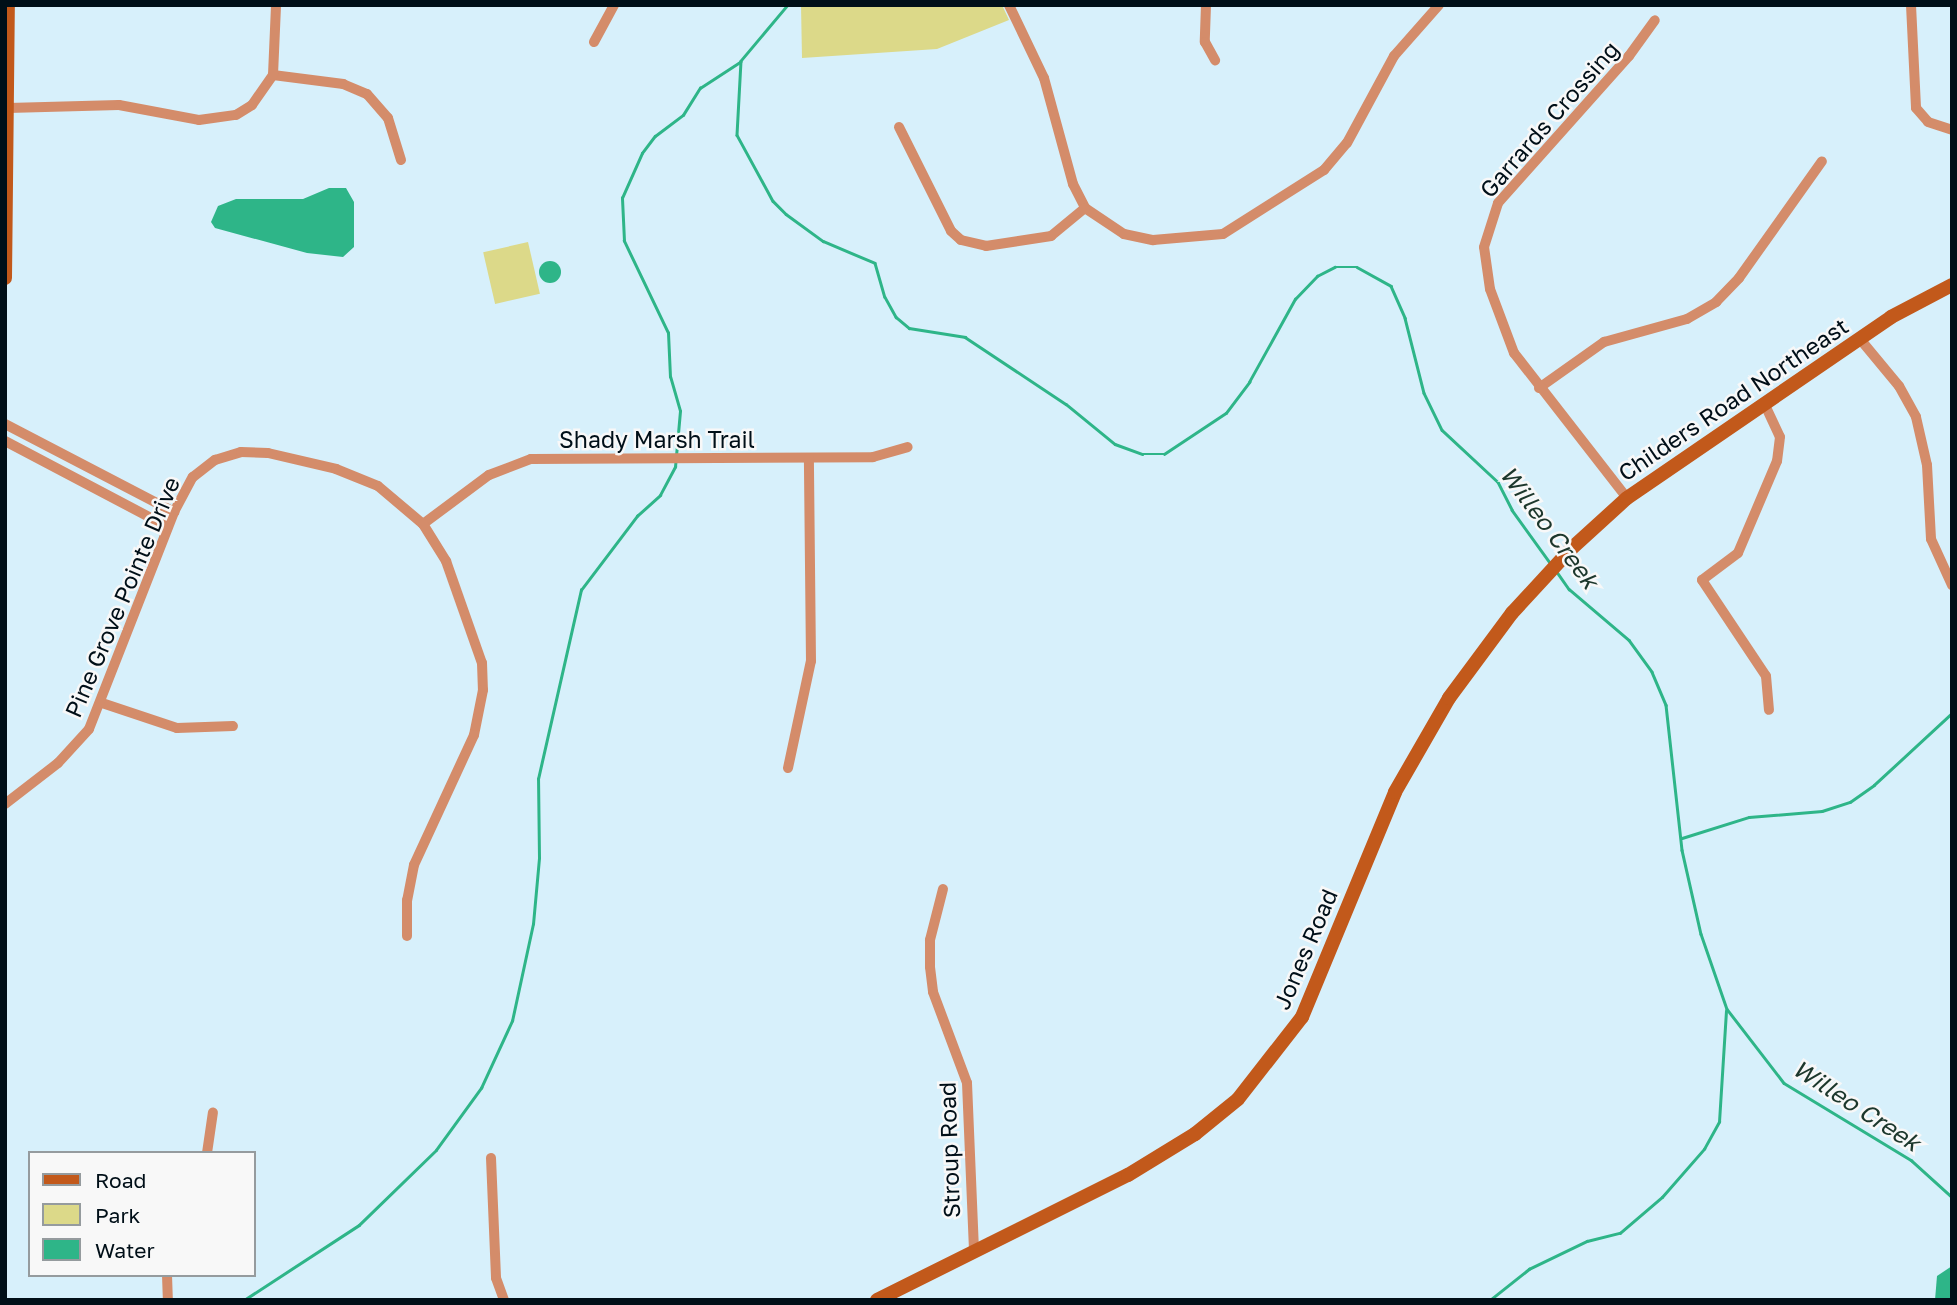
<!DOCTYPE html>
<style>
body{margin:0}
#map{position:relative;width:1957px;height:1305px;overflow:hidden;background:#d7f0fb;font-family:"Golos Text",sans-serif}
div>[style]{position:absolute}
.green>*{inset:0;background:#dcd989;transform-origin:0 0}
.water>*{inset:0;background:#2eb588}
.round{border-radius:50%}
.stream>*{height:2.5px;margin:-1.25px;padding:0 1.25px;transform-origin:1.25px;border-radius:1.25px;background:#2eb588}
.street>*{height:10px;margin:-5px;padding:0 5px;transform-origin:5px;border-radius:5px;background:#d48c6a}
.secondary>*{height:14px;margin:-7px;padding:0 7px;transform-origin:7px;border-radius:7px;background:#c2591b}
span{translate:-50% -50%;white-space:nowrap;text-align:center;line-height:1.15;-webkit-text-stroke:5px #f8f8f8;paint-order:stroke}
.street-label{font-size:23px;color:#000f18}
.water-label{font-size:24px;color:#1c372c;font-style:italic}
.frame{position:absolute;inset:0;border:7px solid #000f18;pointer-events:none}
.legend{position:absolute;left:28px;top:1151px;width:228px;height:126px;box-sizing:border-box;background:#f8f8f8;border:2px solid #959b9e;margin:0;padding:9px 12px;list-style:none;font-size:21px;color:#000f18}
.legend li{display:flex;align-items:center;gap:14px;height:35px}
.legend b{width:35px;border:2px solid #959b9e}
</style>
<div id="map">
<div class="green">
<div style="clip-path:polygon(801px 5px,1002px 5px,1009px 20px,937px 49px,802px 58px)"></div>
<div style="left:528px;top:242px;width:53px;height:46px;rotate:77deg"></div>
</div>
<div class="water">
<div style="clip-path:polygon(329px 188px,346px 188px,354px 202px,354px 247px,343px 257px,307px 253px,215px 228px,211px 222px,218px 206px,236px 199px,303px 199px)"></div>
<div class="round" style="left:539px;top:261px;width:22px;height:22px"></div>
<div style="clip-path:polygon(1952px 1266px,1952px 1300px,1935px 1300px,1937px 1276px)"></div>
</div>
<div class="stream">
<div style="left:788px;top:5px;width:73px;rotate:130deg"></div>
<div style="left:741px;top:61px;width:74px;rotate:93.1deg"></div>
<div style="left:737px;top:135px;width:75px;rotate:61.4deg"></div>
<div style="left:773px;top:201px;width:18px;rotate:45deg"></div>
<div style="left:786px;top:214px;width:46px;rotate:36.1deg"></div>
<div style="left:823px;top:241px;width:56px;rotate:22.9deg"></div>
<div style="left:875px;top:263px;width:35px;rotate:74deg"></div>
<div style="left:885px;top:297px;width:23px;rotate:61deg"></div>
<div style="left:896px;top:317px;width:17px;rotate:40deg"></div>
<div style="left:909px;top:328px;width:57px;rotate:9.1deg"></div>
<div style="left:965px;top:337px;width:121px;rotate:33.6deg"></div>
<div style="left:1066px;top:404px;width:63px;rotate:39.2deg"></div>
<div style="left:1115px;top:444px;width:29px;rotate:20deg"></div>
<div style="left:1142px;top:454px;width:22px"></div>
<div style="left:1164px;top:454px;width:74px;rotate:-33.5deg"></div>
<div style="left:1226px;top:413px;width:39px;rotate:-53deg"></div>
<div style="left:1249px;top:382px;width:95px;rotate:-61deg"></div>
<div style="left:1295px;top:299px;width:32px;rotate:-46deg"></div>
<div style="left:1317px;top:276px;width:20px;rotate:-27deg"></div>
<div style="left:1335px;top:267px;width:22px"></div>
<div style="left:1357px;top:267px;width:39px;rotate:29deg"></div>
<div style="left:1391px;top:286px;width:35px;rotate:66deg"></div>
<div style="left:1405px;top:318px;width:77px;rotate:75.8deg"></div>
<div style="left:1424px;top:393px;width:41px;rotate:64.1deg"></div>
<div style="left:1442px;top:430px;width:76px;rotate:42.9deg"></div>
<div style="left:1498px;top:482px;width:31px;rotate:63deg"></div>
<div style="left:1512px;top:510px;width:67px;rotate:54.2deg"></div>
<div style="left:1557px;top:572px;width:21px;rotate:55deg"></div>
<div style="left:1569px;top:589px;width:79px;rotate:40.4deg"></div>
<div style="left:1629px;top:640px;width:39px;rotate:54deg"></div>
<div style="left:1652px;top:672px;width:36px;rotate:67deg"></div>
<div style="left:1666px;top:705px;width:146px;rotate:83.7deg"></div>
<div style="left:1682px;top:850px;width:86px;rotate:77.3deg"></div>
<div style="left:1701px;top:934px;width:79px;rotate:70.9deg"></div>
<div style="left:1727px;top:1009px;width:93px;rotate:52.4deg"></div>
<div style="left:1784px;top:1083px;width:149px;rotate:31.2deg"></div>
<div style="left:1911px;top:1160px;width:55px;rotate:42.1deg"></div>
<div style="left:1682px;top:838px;width:70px;rotate:-17.4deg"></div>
<div style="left:1749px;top:817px;width:73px;rotate:-4.7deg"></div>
<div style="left:1822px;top:811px;width:29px;rotate:-18deg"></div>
<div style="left:1850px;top:802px;width:29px;rotate:-35deg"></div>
<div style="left:1874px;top:785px;width:106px;rotate:-42.7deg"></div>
<div style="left:244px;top:1300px;width:137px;rotate:-33.1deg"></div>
<div style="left:359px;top:1225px;width:107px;rotate:-44.2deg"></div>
<div style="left:436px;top:1150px;width:77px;rotate:-54deg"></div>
<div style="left:481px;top:1088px;width:74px;rotate:-65.2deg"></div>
<div style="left:512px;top:1021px;width:99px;rotate:-77.8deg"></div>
<div style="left:533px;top:924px;width:66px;rotate:-84.8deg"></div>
<div style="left:539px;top:858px;width:79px;rotate:-90.7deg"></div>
<div style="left:538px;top:779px;width:194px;rotate:-77.2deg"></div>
<div style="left:581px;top:590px;width:93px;rotate:-52.9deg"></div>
<div style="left:637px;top:516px;width:31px;rotate:-42deg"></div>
<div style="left:660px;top:495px;width:32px;rotate:-62deg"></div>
<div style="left:675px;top:467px;width:56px;rotate:-84.9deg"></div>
<div style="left:680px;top:411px;width:35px;rotate:-106deg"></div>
<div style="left:670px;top:377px;width:44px;rotate:-92.6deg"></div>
<div style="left:668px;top:333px;width:102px;rotate:-115.6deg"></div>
<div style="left:624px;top:241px;width:43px;rotate:-92.7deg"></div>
<div style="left:622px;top:198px;width:49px;rotate:-66deg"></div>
<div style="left:642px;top:153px;width:21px;rotate:-53deg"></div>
<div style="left:655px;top:136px;width:35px;rotate:-37deg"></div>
<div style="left:683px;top:115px;width:32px;rotate:-58deg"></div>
<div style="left:700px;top:88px;width:48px;rotate:-33deg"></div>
<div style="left:1490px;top:1300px;width:50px;rotate:-38.5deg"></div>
<div style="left:1529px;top:1269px;width:64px;rotate:-25.8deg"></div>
<div style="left:1587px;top:1241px;width:34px;rotate:-14deg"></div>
<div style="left:1620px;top:1233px;width:55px;rotate:-40.6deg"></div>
<div style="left:1662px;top:1197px;width:64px;rotate:-48.8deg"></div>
<div style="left:1704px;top:1149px;width:31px;rotate:-61deg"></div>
<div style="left:1719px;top:1122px;width:111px;rotate:-86.4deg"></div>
</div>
<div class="street">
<div style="left:1009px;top:5px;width:81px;rotate:64.4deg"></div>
<div style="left:1044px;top:78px;width:110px;rotate:74.7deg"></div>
<div style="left:1073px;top:184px;width:27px;rotate:63deg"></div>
<div style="left:1085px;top:208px;width:47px;rotate:33.7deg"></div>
<div style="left:1124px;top:234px;width:30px;rotate:12deg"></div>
<div style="left:1153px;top:240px;width:70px;rotate:-4.9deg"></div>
<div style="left:1223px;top:234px;width:120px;rotate:-32.4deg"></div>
<div style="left:1324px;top:170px;width:35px;rotate:-50deg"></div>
<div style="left:1347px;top:143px;width:99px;rotate:-61.6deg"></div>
<div style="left:1394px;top:56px;width:68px;rotate:-48.6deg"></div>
<div style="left:1206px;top:5px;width:37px;rotate:92deg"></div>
<div style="left:1205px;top:42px;width:21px;rotate:61deg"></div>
<div style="left:1911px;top:5px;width:103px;rotate:87.2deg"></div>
<div style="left:1916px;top:108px;width:18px;rotate:49deg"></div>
<div style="left:1928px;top:122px;width:25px;rotate:18deg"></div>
<div style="left:594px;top:42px;width:42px;rotate:-61.6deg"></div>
<div style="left:273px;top:75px;width:71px;rotate:7.3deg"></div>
<div style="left:343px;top:84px;width:26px;rotate:23deg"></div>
<div style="left:367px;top:94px;width:32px;rotate:49deg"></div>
<div style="left:388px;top:118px;width:44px;rotate:72.8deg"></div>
<div style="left:8px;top:108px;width:111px;rotate:-1.5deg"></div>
<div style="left:119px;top:105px;width:81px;rotate:10.6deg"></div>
<div style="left:199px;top:120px;width:37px;rotate:-8deg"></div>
<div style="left:236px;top:115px;width:19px;rotate:-32deg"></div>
<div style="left:252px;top:105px;width:37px;rotate:-55deg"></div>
<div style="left:273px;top:75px;width:70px;rotate:-87.5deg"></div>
<div style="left:899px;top:127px;width:116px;rotate:63.4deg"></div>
<div style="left:951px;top:231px;width:13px;rotate:42deg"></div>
<div style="left:961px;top:240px;width:26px;rotate:13deg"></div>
<div style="left:986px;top:246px;width:66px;rotate:-8.7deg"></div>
<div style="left:1051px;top:236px;width:44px;rotate:-39.5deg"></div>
<div style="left:1860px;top:339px;width:61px;rotate:50.3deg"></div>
<div style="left:1899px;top:386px;width:35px;rotate:61deg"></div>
<div style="left:1916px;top:417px;width:49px;rotate:77.1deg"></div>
<div style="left:1927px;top:465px;width:74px;rotate:86.9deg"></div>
<div style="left:1931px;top:539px;width:51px;rotate:65.5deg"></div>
<div style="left:1539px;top:388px;width:80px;rotate:-35.3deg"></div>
<div style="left:1604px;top:342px;width:86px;rotate:-15.5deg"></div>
<div style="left:1687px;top:319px;width:34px;rotate:-30deg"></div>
<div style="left:1716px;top:302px;width:33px;rotate:-46deg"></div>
<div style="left:1739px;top:278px;width:143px;rotate:-54.6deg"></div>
<div style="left:1765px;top:405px;width:35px;rotate:65deg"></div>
<div style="left:1780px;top:437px;width:24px;rotate:97deg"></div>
<div style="left:1777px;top:461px;width:100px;rotate:113deg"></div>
<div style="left:1738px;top:553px;width:45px;rotate:143.1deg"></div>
<div style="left:1702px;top:580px;width:115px;rotate:56.3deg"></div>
<div style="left:1766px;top:676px;width:34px;rotate:85deg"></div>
<div style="left:5px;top:424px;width:191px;rotate:27.5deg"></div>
<div style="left:5px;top:441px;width:184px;rotate:27.8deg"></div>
<div style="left:1627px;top:498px;width:184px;rotate:-127.9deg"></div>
<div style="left:1514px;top:353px;width:68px;rotate:-110.6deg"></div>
<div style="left:1490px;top:289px;width:42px;rotate:-98.1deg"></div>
<div style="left:1484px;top:247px;width:46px;rotate:-72.3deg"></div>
<div style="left:1498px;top:203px;width:197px;rotate:-48.3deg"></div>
<div style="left:1629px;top:56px;width:44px;rotate:-54.2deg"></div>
<div style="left:423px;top:524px;width:82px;rotate:-36.6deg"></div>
<div style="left:489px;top:475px;width:45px;rotate:-20.9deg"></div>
<div style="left:531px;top:459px;width:342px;rotate:-0.3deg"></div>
<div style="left:873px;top:457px;width:36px;rotate:-16deg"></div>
<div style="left:102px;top:703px;width:79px;rotate:18.4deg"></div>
<div style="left:177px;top:728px;width:56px;rotate:-2deg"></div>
<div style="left:788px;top:768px;width:109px;rotate:-77.9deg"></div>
<div style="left:811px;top:661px;width:203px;rotate:-90.6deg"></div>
<div style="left:5px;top:804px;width:67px;rotate:-37.7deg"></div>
<div style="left:58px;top:763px;width:46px;rotate:-47.6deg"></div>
<div style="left:89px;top:729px;width:233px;rotate:-68.6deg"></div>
<div style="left:174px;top:512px;width:40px;rotate:-62deg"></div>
<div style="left:193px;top:477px;width:28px;rotate:-38deg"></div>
<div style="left:215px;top:460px;width:27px;rotate:-17deg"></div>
<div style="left:241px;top:452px;width:27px;rotate:2deg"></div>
<div style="left:268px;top:453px;width:70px;rotate:13.2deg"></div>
<div style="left:336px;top:469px;width:45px;rotate:22deg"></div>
<div style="left:378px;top:486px;width:59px;rotate:40.2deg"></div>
<div style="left:423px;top:524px;width:44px;rotate:58.1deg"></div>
<div style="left:446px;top:561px;width:108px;rotate:70.6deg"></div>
<div style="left:482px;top:663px;width:27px;rotate:88deg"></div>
<div style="left:483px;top:690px;width:46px;rotate:101.3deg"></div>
<div style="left:474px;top:735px;width:143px;rotate:114.8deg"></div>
<div style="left:414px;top:865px;width:36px;rotate:101deg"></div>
<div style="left:407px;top:900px;width:36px;rotate:90deg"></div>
<div style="left:943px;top:889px;width:53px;rotate:104.3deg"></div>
<div style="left:930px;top:940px;width:27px;rotate:90deg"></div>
<div style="left:930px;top:967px;width:25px;rotate:83deg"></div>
<div style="left:933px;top:992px;width:97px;rotate:69.5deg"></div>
<div style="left:967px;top:1083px;width:167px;rotate:87.6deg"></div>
<div style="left:207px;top:1153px;width:41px;rotate:-81.7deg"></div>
<div style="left:491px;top:1158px;width:120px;rotate:87.6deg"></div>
<div style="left:496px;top:1278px;width:23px;rotate:70deg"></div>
<div style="left:167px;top:1275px;width:25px;rotate:88deg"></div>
</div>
<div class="secondary">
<div style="left:5px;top:278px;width:273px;rotate:-89.4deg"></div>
<div style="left:877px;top:1300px;width:280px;rotate:-26.5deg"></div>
<div style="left:1128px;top:1175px;width:79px;rotate:-31.5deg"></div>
<div style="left:1195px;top:1134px;width:55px;rotate:-39.1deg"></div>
<div style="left:1238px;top:1099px;width:104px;rotate:-52deg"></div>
<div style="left:1302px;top:1017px;width:243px;rotate:-67.5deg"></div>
<div style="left:1395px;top:792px;width:108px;rotate:-60.1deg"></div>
<div style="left:1449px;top:698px;width:106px;rotate:-53.5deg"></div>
<div style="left:1512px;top:613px;width:88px;rotate:-47.3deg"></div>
<div style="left:1572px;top:548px;width:74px;rotate:-42.3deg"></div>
<div style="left:1627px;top:498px;width:320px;rotate:-34.4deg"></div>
<div style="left:1891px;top:317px;width:69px;rotate:-27.7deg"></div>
</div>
<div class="street-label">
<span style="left:1549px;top:119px;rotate:-49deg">Garrards Crossing</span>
<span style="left:1733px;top:399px;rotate:-34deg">Childers Road Northeast</span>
<span style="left:657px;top:439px">Shady Marsh Trail</span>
<span style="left:122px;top:597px;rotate:-67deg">Pine Grove Pointe Drive</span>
<span style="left:1305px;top:949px;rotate:-67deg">Jones Road</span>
<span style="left:949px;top:1150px;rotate:-92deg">Stroup Road</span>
</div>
<div class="water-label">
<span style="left:1550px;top:527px;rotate:53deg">Willeo Creek</span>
<span style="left:1857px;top:1105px;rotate:33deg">Willeo Creek</span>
</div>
<div class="frame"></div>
<ul class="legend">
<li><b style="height:9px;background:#c2591b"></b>Road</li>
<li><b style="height:19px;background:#dcd989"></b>Park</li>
<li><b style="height:19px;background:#2eb588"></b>Water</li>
</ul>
</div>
